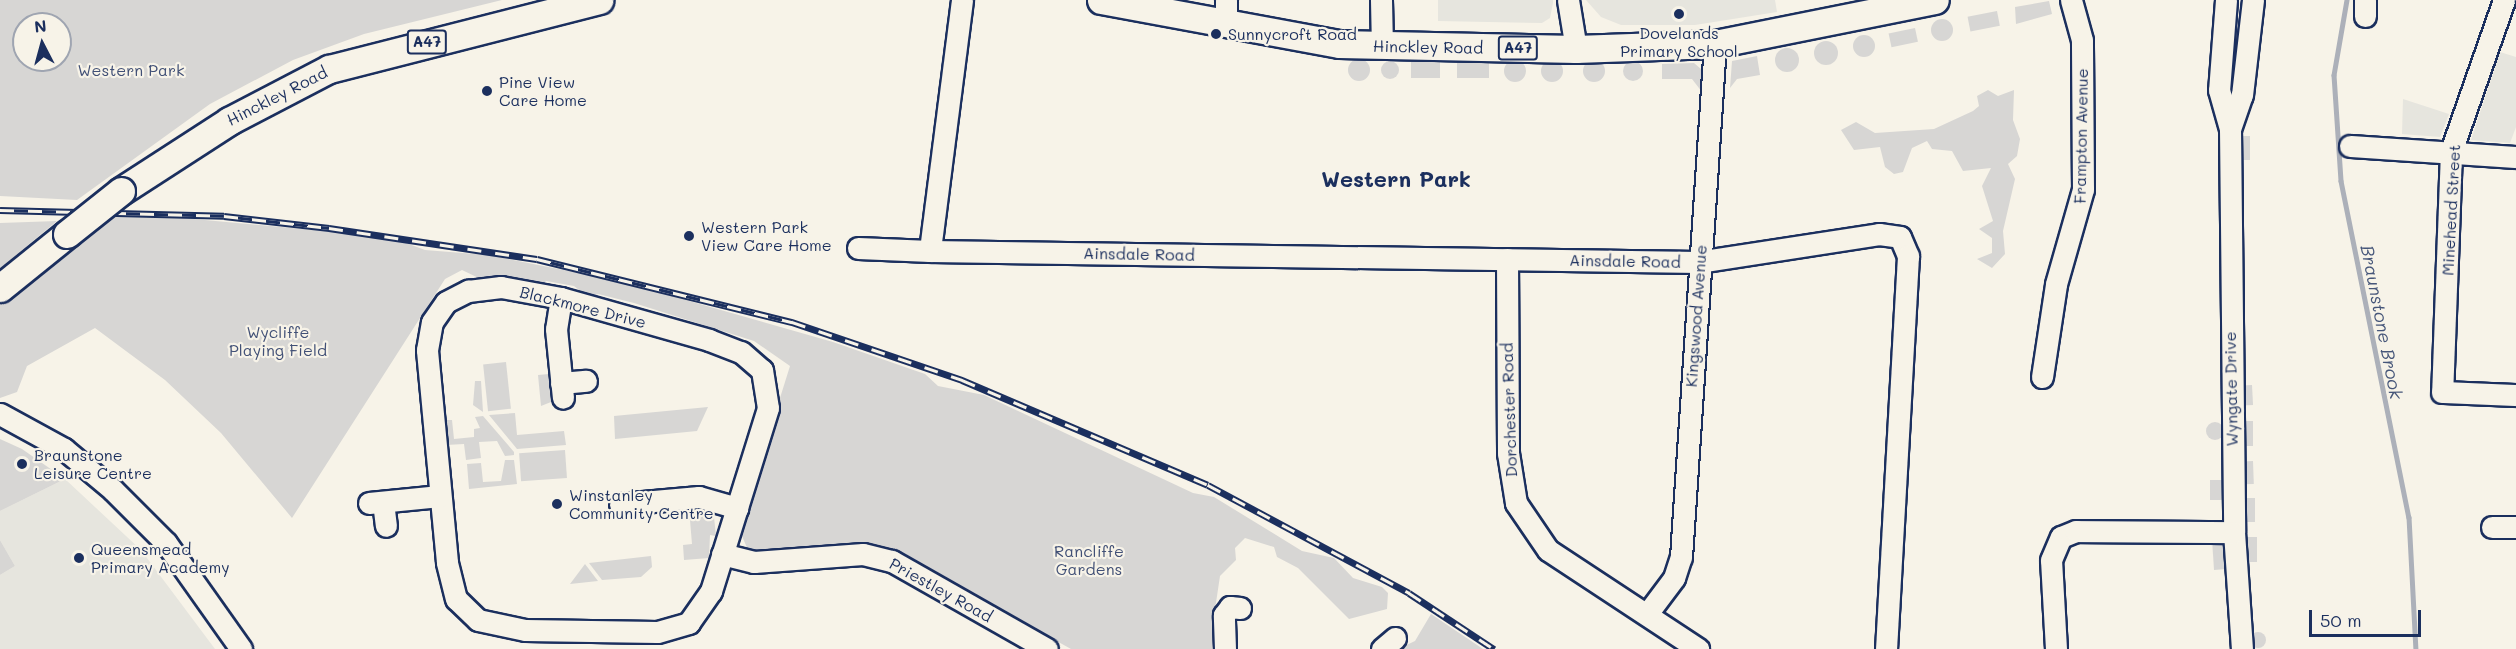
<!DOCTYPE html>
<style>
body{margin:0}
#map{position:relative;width:2516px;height:649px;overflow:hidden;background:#f7f3e8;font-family:Mali,sans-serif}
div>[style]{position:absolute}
.built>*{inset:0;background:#e6e5de}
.green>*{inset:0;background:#d7d6d4;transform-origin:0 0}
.round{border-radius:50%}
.stream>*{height:4.5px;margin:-2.25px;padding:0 2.25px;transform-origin:2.25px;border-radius:2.25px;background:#acb0b9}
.roads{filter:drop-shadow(2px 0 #1b2f5e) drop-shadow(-2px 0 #1b2f5e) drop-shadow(0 2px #1b2f5e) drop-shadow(0 -2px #1b2f5e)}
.minor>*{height:21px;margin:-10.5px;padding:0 10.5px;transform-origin:10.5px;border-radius:10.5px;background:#f7f3e8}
.major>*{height:27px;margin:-13.5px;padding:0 13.5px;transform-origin:13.5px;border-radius:13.5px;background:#f7f3e8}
.rail>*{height:7px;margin-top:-3.5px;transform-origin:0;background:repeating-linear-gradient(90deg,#f7f3e8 0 14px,#1b2f5e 0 28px);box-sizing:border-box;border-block:2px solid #1b2f5e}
.bridges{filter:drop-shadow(2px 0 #1b2f5e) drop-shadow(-2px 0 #1b2f5e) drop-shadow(0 2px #1b2f5e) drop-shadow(0 -2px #1b2f5e)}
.major-bridge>*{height:27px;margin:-13.5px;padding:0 13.5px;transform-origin:13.5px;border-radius:13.5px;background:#f7f3e8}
.dots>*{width:16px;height:16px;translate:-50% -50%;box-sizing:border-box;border:3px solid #f7f3e8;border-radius:50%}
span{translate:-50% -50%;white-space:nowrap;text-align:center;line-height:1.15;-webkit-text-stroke:4.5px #f7f3e8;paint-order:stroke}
.shield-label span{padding:2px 4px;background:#f7f3e8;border:2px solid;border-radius:4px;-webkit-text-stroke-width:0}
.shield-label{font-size:15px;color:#1b2f5e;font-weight:700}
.poi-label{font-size:16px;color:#1b2f5e}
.left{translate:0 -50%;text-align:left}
.street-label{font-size:16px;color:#1b2f5e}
.park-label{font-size:16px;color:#415076}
.water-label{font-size:18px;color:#465679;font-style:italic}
.district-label{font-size:22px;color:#1b2f5e;font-weight:700}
.north{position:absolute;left:12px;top:12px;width:60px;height:60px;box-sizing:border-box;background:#f7f3e8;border:2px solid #9fa5b1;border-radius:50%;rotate:354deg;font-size:16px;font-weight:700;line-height:24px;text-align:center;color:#1b2f5e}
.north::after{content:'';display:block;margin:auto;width:21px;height:27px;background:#1b2f5e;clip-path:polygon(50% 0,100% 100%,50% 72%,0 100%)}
.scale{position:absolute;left:2309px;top:610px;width:112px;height:27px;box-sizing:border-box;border:3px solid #1b2f5e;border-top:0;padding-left:8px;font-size:18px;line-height:21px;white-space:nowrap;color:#1b2f5e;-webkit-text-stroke:4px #f7f3e8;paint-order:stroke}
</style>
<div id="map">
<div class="built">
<div style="clip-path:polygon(1438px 0,1553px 0,1553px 3px,1550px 18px,1542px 23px,1438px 21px)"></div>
<div style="clip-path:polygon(1586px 0,1775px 0,1777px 12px,1695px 25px,1621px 25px,1601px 17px)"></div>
<div style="clip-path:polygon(2500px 52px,2516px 57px,2516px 127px,2510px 143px,2471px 140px)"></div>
<div style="clip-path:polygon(2403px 99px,2449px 114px,2440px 137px,2402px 134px)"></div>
<div style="clip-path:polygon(65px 479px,141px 550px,215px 649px,0 649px,0 575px,15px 566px,0 540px,0 511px)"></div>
</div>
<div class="green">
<div style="clip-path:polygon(evenodd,0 0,502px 0,364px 34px,293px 60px,210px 104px,77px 200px,0 196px,0 0,24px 24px,60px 24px,60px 60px,24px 60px,24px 24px)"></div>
<div style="clip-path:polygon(2049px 1px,2052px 14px,2016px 24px,2015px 7px)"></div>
<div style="left:1997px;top:11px;width:15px;height:30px;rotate:79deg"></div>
<div class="round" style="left:1931px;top:19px;width:22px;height:22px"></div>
<div style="left:1915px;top:28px;width:14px;height:27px;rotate:78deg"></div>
<div class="round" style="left:1853px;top:35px;width:22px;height:22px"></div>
<div class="round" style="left:1814px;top:41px;width:24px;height:24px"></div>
<div class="round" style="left:1775px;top:48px;width:24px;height:24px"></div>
<div style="clip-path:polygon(1757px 56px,1760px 75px,1737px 79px,1730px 88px,1732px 61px)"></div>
<div class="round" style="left:1348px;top:59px;width:22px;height:22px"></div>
<div class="round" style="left:1583px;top:60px;width:22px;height:22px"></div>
<div class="round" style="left:1504px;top:60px;width:22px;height:22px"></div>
<div class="round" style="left:1541px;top:60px;width:22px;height:22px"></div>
<div class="round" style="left:1623px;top:61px;width:20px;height:20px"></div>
<div class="round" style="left:1381px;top:61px;width:18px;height:18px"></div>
<div style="left:1411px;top:62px;width:29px;height:16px"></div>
<div style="left:1457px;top:63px;width:32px;height:15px"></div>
<div style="clip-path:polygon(1694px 63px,1701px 69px,1702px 92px,1692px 79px,1662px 79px,1662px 64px)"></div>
<div style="clip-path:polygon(1988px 90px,1998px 96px,2014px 90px,2013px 120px,2020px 139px,2017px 156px,2008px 164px,2015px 179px,2003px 231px,2005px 254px,1992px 268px,1977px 259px,1992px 253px,1992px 238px,1979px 229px,1993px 221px,1982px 186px,1991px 168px,1963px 171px,1952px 151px,1932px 149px,1927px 141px,1912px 148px,1903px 172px,1894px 174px,1885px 167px,1880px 147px,1854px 150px,1841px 130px,1856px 122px,1875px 133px,1934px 129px,1973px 111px,1979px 106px,1977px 96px)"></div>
<div style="left:2241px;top:136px;width:9px;height:24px"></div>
<div style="clip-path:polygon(151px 215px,390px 237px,425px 250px,488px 255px,619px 281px,833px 342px,925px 374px,938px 386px,984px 395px,1193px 493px,1214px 497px,1302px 551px,1334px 558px,1353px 578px,1382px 587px,1388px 593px,1387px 609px,1349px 619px,1298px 568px,1277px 557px,1274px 547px,1245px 538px,1235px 548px,1236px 560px,1220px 576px,1214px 616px,1221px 649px,1071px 649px,899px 553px,748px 550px,739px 529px,790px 366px,754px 341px,634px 303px,598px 294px,588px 297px,574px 286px,546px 281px,542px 286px,487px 282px,462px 270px,445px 279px,292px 518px,221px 433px,165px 380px,95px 328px,27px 366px,17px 392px,0 398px,0 299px,106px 217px)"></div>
<div style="clip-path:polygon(57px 221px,5px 264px,0 268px,0 223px)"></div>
<div style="left:506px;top:362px;width:47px;height:23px;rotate:84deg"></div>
<div style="clip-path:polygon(549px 374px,551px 402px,541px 406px,538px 375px)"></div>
<div style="clip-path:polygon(475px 381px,481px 381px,483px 412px,473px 405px)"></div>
<div style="left:2252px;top:385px;width:20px;height:11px;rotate:87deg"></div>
<div style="clip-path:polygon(708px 407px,697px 431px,615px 439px,614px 416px)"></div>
<div style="clip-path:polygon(515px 413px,517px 435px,564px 431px,566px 445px,517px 449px,489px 415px)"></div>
<div style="clip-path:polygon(483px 416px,514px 452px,514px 455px,505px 456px,497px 441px,479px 442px,481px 458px,466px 460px,464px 444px,446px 445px,444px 420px,452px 420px,454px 439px,474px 437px,474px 429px,480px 428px,475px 417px)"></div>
<div style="left:2241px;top:421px;width:12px;height:25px"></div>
<div class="round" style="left:2206px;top:422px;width:18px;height:18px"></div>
<div style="clip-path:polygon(0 439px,22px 449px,65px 479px,0 511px)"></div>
<div style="left:565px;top:450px;width:28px;height:46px;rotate:86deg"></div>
<div style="clip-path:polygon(505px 460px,514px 460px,517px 484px,469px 489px,467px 464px,481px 463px,483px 482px,501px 481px)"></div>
<div style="left:2253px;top:461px;width:23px;height:11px;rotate:88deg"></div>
<div style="left:2210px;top:480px;width:13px;height:20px"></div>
<div style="left:2243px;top:498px;width:12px;height:24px"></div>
<div style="clip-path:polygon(700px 509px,714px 517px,716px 536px,710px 535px,709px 558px,684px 560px,683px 545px,692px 544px,690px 520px,683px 520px,682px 513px)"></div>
<div style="left:2245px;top:537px;width:12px;height:25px"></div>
<div style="clip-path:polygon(2212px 539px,2224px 546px,2226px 569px,2214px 570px)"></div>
<div style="clip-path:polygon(0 540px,15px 566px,0 575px)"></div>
<div style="clip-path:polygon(651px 556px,652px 567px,641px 577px,602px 580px,589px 563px)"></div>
<div style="clip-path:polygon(585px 564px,598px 581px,570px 584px)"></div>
<div style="clip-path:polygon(1431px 614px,1483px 649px,1398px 649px,1415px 641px)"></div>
<div class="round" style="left:2250px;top:632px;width:16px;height:16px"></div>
</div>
<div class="stream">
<div style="left:2347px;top:0;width:76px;rotate:99.8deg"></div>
<div style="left:2334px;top:75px;width:106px;rotate:86.2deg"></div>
<div style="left:2341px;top:181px;width:343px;rotate:78.6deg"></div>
<div style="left:2409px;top:517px;width:132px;rotate:87deg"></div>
</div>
<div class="roads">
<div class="minor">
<div style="left:962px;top:0;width:253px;rotate:97.3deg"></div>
<div style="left:930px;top:251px;width:768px;rotate:0.82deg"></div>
<div style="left:1698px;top:262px;width:183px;rotate:-8.8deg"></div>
<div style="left:1879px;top:234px;width:21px;rotate:8deg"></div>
<div style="left:1900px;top:237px;width:21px;rotate:67deg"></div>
<div style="left:1908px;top:256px;width:394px;rotate:93.2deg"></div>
<div style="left:1226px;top:0;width:25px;rotate:90deg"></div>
<div style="left:1381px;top:0;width:46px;rotate:88.8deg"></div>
<div style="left:1568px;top:0;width:50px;rotate:80.7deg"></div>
<div style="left:2226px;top:0;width:90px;rotate:94.4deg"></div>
<div style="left:2219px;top:90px;width:41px;rotate:74.2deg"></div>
<div style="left:2230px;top:129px;width:403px;rotate:89.4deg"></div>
<div style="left:2234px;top:532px;width:117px;rotate:86.1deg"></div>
<div style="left:2504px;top:0;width:160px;rotate:109.3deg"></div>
<div style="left:2451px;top:151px;width:241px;rotate:92.1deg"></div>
<div style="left:2442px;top:392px;width:74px;rotate:2.3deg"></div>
<div style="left:2365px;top:16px;width:16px;rotate:-90deg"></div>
<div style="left:2230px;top:129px;width:36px;rotate:-71deg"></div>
<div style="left:2242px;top:95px;width:96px;rotate:-83.4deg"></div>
<div style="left:2350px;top:146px;width:166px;rotate:3.8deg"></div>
<div style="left:858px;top:248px;width:72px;rotate:2.4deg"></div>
<div style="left:1507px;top:259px;width:194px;rotate:89.7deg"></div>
<div style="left:1508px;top:453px;width:51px;rotate:80.9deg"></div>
<div style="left:1516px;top:503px;width:57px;rotate:55.8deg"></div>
<div style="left:1548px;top:550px;width:180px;rotate:33.4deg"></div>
<div style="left:501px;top:287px;width:61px;rotate:10.4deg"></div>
<div style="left:561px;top:298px;width:154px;rotate:15.8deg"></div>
<div style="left:709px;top:340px;width:34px;rotate:21deg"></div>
<div style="left:741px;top:352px;width:28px;rotate:41deg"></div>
<div style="left:762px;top:370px;width:38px;rotate:81deg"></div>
<div style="left:768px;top:408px;width:192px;rotate:107.3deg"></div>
<div style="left:711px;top:591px;width:39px;rotate:125deg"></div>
<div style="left:689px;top:623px;width:33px;rotate:164deg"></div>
<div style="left:657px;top:632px;width:132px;rotate:-179.1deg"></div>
<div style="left:525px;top:630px;width:48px;rotate:-168deg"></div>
<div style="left:478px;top:620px;width:30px;rotate:-136deg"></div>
<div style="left:456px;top:599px;width:38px;rotate:-104deg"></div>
<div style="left:447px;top:562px;width:213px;rotate:-95.4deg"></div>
<div style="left:427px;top:350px;width:28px;rotate:-80deg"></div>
<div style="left:432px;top:322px;width:24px;rotate:-55deg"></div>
<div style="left:446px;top:302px;width:25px;rotate:-27deg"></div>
<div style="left:468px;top:291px;width:33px;rotate:-7deg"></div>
<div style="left:561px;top:298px;width:31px;rotate:99deg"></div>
<div style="left:556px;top:329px;width:69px;rotate:84.2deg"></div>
<div style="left:2042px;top:377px;width:94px;rotate:-81.4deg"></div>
<div style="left:2056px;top:284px;width:99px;rotate:-74.1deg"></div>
<div style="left:2083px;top:189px;width:149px;rotate:-90.4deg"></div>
<div style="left:2082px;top:40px;width:41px;rotate:-105.4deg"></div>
<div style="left:561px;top:383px;width:25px;rotate:-5deg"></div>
<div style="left:0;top:414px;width:73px;rotate:28.7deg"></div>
<div style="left:64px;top:449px;width:64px;rotate:39.9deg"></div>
<div style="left:113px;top:490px;width:75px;rotate:45deg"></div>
<div style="left:166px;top:543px;width:130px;rotate:54.7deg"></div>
<div style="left:383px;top:502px;width:24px;rotate:83deg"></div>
<div style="left:369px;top:503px;width:71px;rotate:-5.6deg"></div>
<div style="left:620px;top:504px;width:79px;rotate:-5.1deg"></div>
<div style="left:699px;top:497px;width:40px;rotate:16deg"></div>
<div style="left:2492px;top:527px;width:24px"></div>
<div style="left:722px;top:554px;width:33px;rotate:14deg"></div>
<div style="left:754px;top:562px;width:109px;rotate:-4.2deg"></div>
<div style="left:863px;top:554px;width:30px;rotate:14deg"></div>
<div style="left:892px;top:561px;width:178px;rotate:29.6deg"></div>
<div style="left:1647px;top:614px;width:45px;rotate:-53.1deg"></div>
<div style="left:1674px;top:578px;width:22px;rotate:-72deg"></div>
<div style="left:1681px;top:557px;width:514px;rotate:-86.21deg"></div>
<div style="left:1225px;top:649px;width:34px;rotate:-92deg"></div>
<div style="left:1224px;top:615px;width:10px;rotate:-53deg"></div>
<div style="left:1230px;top:607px;width:10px;rotate:6deg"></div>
<div style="left:1382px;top:649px;width:17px;rotate:-40deg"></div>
<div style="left:2056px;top:649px;width:89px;rotate:-93.2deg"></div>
<div style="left:2051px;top:560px;width:25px;rotate:-67deg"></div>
<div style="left:2061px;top:537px;width:16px;rotate:-22deg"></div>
<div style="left:2076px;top:531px;width:158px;rotate:0.4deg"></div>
</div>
<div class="major">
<div style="left:1101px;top:0;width:242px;rotate:10.5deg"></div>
<div style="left:1339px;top:44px;width:237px;rotate:1.2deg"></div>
<div style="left:1576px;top:49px;width:139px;rotate:-2.1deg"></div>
<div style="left:1715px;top:44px;width:224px;rotate:-11.3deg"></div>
<div style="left:121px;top:191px;width:129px;rotate:-32.9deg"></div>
<div style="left:229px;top:121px;width:113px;rotate:-27.5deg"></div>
<div style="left:329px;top:69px;width:279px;rotate:-14.3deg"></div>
<div style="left:0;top:288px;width:86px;rotate:-38.9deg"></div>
</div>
</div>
<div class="rail">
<div style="left:0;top:210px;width:224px;rotate:1.5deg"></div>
<div style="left:224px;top:216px;width:106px;rotate:6.5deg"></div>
<div style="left:329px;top:228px;width:210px;rotate:8.5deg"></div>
<div style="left:537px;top:259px;width:263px;rotate:13.9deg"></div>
<div style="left:792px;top:322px;width:180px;rotate:18.8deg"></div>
<div style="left:962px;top:380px;width:267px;rotate:23.1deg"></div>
<div style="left:1208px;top:485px;width:228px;rotate:28.2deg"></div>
<div style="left:1409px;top:593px;width:102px;rotate:33.4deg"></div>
</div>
<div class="bridges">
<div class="major-bridge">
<div style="left:67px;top:234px;width:69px;rotate:-38.5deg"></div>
</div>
</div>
<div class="dots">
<div style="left:1679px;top:14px;background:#1b2f5e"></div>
<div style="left:1216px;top:34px;background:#1b2f5e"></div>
<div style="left:487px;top:91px;background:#1b2f5e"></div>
<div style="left:689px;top:236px;background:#1b2f5e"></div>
<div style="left:22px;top:464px;background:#1b2f5e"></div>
<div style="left:557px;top:504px;background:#1b2f5e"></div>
<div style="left:79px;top:558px;background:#1b2f5e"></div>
</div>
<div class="shield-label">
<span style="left:427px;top:42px">A47</span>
<span style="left:1518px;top:48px">A47</span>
</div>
<div class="poi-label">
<span style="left:1679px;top:42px">Dovelands<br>Primary School</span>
<span class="left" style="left:1228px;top:34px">Sunnycroft Road</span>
<span class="left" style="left:499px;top:91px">Pine View<br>Care Home</span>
<span class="left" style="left:701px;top:236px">Western Park<br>View Care Home</span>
<span class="left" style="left:34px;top:464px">Braunstone<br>Leisure Centre</span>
<span class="left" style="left:569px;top:504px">Winstanley<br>Community Centre</span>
<span class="left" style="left:91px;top:558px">Queensmead<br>Primary Academy</span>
</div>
<div class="street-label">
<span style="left:1428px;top:47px;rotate:1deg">Hinckley Road</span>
<span style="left:277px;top:96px;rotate:-27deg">Hinckley Road</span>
<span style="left:2081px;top:136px;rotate:-89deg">Frampton Avenue</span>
<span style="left:2451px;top:210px;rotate:-87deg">Minehead Street</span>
<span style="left:1139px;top:254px;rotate:1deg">Ainsdale Road</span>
<span style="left:1625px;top:261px;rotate:1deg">Ainsdale Road</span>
<span style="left:583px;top:307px;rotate:14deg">Blackmore Drive</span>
<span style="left:1696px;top:316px;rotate:-86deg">Kingswood Avenue</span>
<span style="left:2231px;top:389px;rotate:-91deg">Wyngate Drive</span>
<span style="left:1509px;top:410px;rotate:-92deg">Dorchester Road</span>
<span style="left:941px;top:590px;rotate:29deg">Priestley Road</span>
</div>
<div class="park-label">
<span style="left:131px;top:70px">Western Park</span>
<span style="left:278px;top:341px">Wycliffe<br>Playing Field</span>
<span style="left:1089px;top:560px">Rancliffe<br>Gardens</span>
</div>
<div class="water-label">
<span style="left:2382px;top:322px;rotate:79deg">Braunstone Brook</span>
</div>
<div class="district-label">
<span style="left:1396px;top:179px">Western Park</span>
</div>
<div class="north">N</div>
<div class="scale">50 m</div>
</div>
